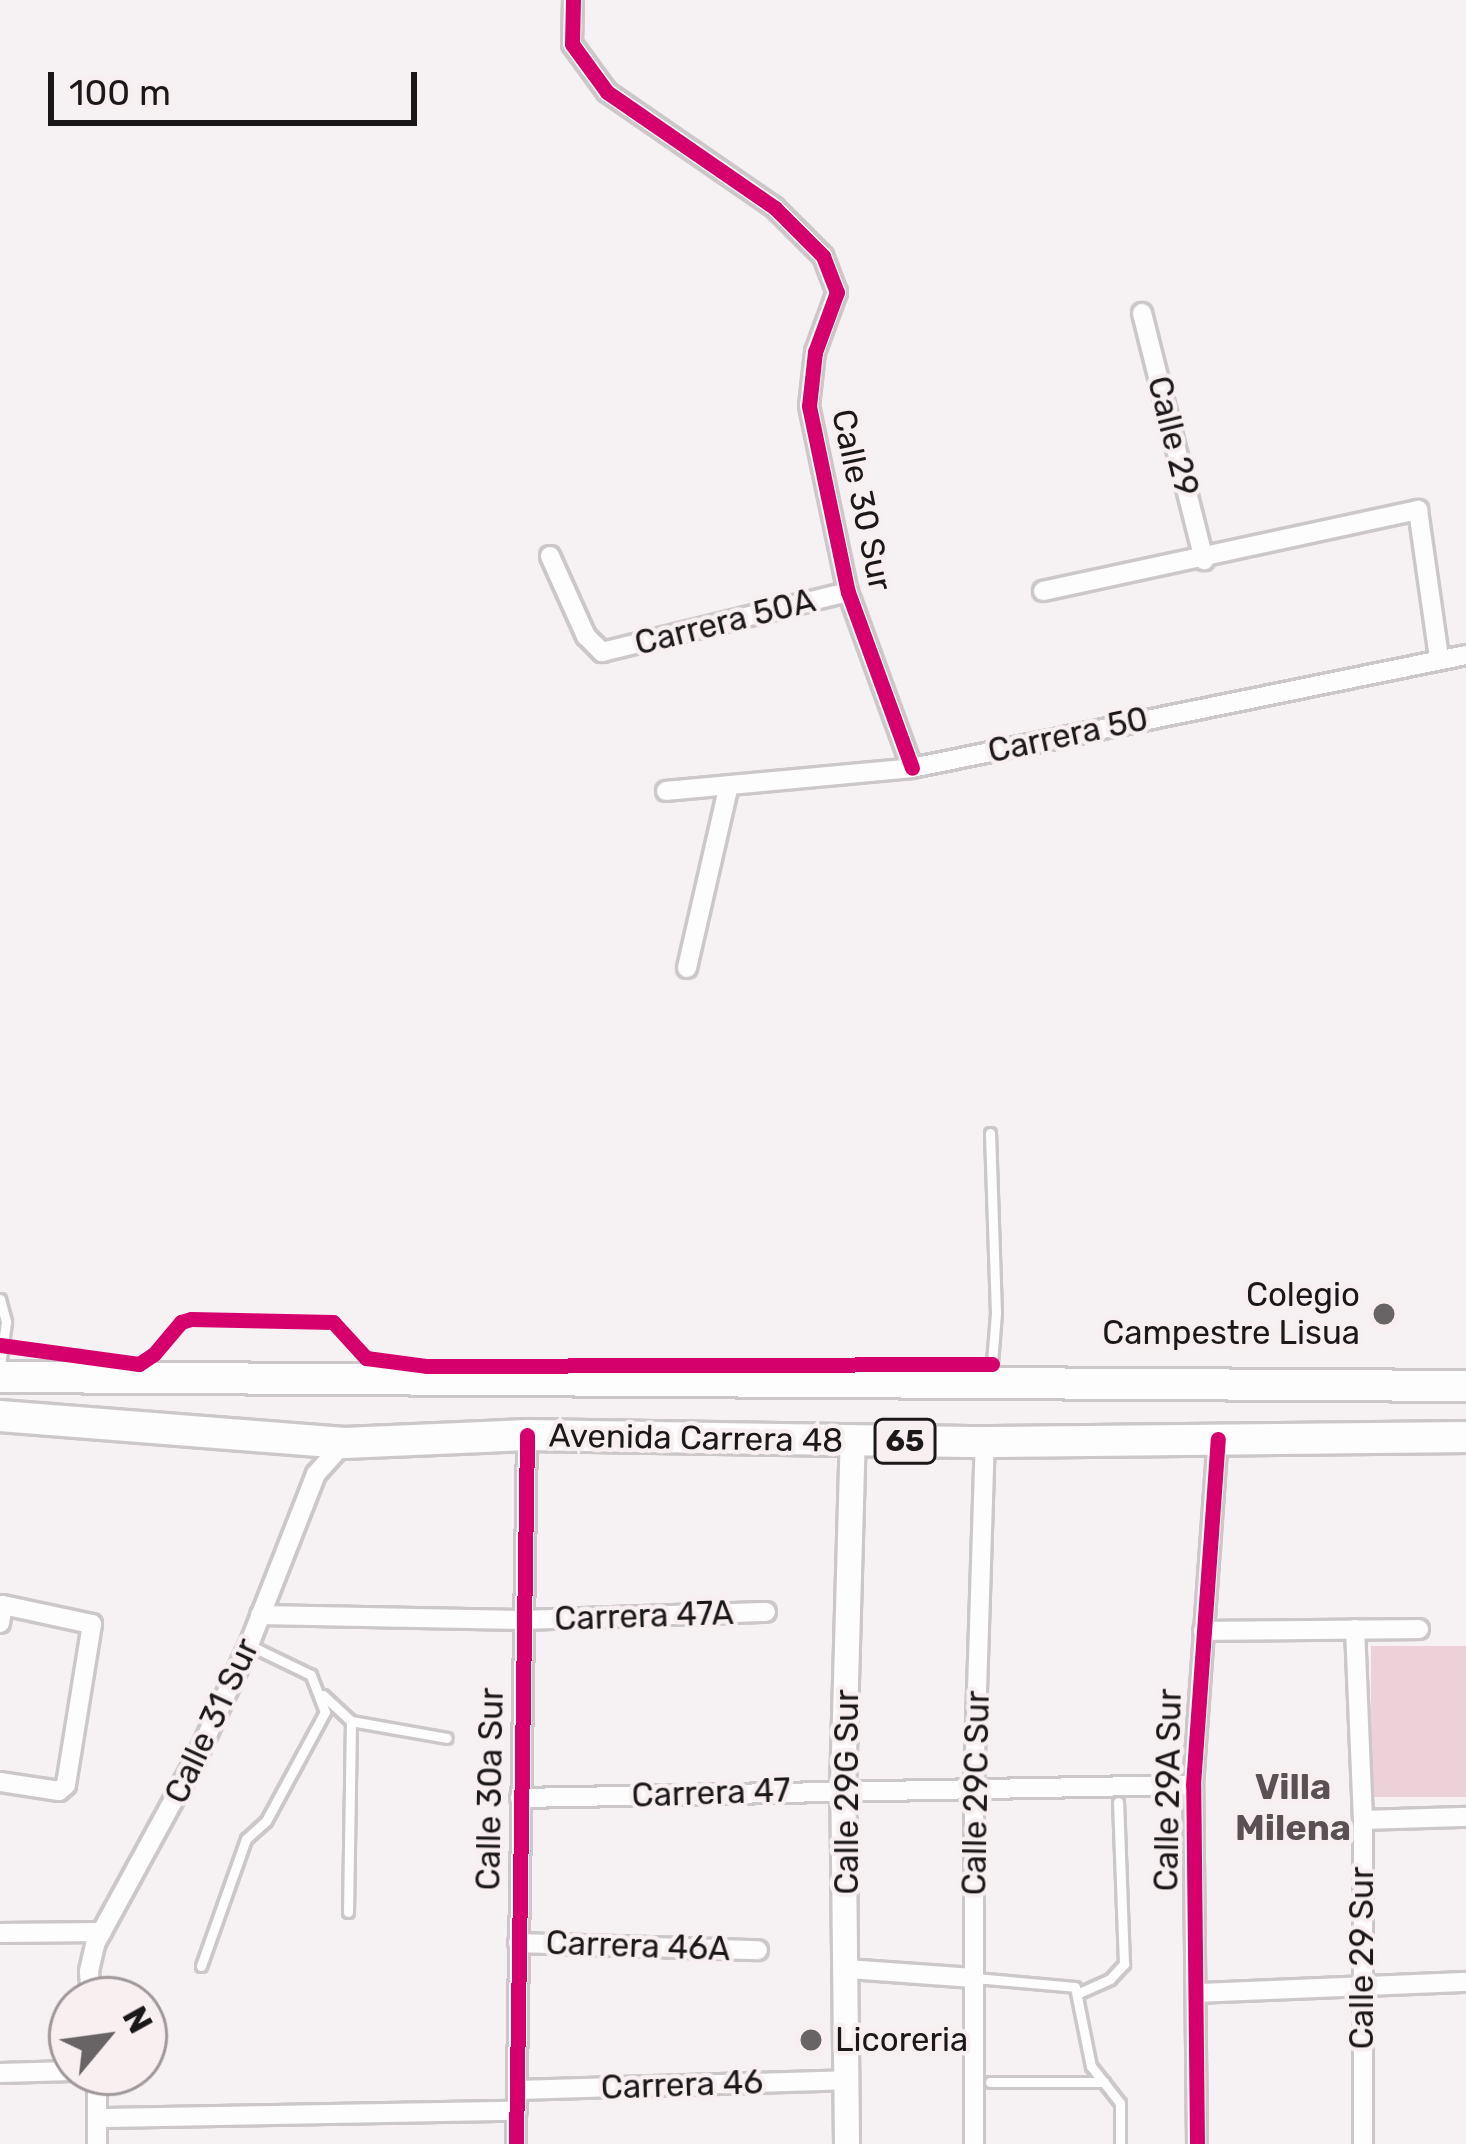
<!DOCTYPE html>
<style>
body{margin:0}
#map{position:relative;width:1466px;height:2144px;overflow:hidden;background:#f6f1f2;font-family:Rubik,sans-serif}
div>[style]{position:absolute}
.green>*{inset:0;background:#ecd1d9;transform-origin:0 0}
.roads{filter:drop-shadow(3px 0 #ccc8c9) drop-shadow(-3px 0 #ccc8c9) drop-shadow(0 3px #ccc8c9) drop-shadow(0 -3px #ccc8c9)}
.service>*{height:9px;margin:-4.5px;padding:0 4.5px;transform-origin:4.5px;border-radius:4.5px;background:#fefdfd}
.minor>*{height:18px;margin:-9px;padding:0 9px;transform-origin:9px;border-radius:9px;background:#fefdfd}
.tertiary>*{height:24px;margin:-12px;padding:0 12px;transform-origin:12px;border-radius:12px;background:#fefdfd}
.primary>*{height:30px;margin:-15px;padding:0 15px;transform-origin:15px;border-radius:15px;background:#fefdfd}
.cycleway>*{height:15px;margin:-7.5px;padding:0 7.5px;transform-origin:7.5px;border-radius:7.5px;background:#d6006c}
.dots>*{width:33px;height:33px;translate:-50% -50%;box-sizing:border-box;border:6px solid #f8eff1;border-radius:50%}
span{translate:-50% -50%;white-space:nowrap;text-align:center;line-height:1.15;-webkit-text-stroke:9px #f8eff1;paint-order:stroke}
.shield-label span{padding:3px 9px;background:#f8eff1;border:3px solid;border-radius:9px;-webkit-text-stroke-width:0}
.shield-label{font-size:30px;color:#1b1819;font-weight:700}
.street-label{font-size:33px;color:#1b1819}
.poi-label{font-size:33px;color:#1b1819}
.right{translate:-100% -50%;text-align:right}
.left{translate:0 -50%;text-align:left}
.neighbourhood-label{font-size:36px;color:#595153;font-weight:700}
.north{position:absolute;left:48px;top:1976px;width:120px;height:120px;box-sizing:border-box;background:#f8eff1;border:3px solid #a0999b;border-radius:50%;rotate:61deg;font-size:33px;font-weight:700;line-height:48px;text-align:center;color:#1b1819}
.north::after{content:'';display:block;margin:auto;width:42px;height:54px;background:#686465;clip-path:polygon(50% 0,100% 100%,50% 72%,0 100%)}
.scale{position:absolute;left:48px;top:72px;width:369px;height:54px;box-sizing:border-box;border:6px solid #1b1819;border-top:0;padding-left:15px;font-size:36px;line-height:42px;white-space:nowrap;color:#1b1819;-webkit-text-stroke:9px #f8eff1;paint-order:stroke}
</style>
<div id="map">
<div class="green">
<div style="left:1371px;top:1646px;width:95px;height:151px"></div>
</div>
<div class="roads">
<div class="service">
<div style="left:990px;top:1133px;width:180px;rotate:88.1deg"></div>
<div style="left:996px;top:1313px;width:62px;rotate:94.6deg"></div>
<div style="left:0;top:1299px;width:24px;rotate:75deg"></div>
<div style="left:6px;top:1322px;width:43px;rotate:97.9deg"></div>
<div style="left:323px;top:1695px;width:38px;rotate:43deg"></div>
<div style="left:351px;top:1721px;width:191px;rotate:90.9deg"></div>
<div style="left:351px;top:1721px;width:97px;rotate:10deg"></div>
<div style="left:201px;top:1966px;width:135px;rotate:-70.5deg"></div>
<div style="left:246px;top:1839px;width:27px;rotate:-42deg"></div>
<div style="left:266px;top:1821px;width:124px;rotate:-61.6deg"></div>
<div style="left:325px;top:1712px;width:40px;rotate:-111deg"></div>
<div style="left:311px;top:1675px;width:69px;rotate:-154.2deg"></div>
<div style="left:975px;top:1978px;width:100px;rotate:5.1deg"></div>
<div style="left:1075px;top:1987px;width:81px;rotate:78.6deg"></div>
<div style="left:1091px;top:2066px;width:47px;rotate:51.9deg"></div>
<div style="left:1120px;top:2103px;width:41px;rotate:90deg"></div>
<div style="left:1079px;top:1993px;width:34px;rotate:-24deg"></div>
<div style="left:1110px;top:1979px;width:21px;rotate:-47deg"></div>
<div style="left:1124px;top:1964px;width:162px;rotate:-92.1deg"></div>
<div style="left:990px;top:2082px;width:114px"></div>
</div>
<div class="minor">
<div style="left:573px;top:0;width:44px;rotate:91.3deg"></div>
<div style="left:572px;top:44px;width:59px;rotate:53.9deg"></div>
<div style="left:607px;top:92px;width:204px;rotate:34.6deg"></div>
<div style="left:775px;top:208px;width:68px;rotate:45deg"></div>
<div style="left:823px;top:256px;width:39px;rotate:69deg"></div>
<div style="left:837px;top:292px;width:64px;rotate:110.1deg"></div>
<div style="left:815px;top:352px;width:54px;rotate:96.3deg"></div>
<div style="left:809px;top:406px;width:190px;rotate:78.2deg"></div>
<div style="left:848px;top:592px;width:187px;rotate:70deg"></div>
<div style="left:1142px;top:313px;width:255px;rotate:75.9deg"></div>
<div style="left:550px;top:556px;width:88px;rotate:65.8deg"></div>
<div style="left:586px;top:636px;width:23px;rotate:45deg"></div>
<div style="left:602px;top:652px;width:253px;rotate:-13.7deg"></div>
<div style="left:1043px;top:591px;width:384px;rotate:-12.2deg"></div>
<div style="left:1418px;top:510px;width:149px;rotate:81.9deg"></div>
<div style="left:666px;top:791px;width:247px;rotate:-5.3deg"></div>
<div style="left:912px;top:768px;width:565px;rotate:-11.53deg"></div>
<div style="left:687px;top:968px;width:184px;rotate:-77.1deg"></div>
<div style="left:260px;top:1615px;width:262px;rotate:1.1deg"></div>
<div style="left:522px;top:1620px;width:244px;rotate:-1.9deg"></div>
<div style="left:0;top:1623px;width:18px;rotate:-81deg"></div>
<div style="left:3px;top:1605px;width:91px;rotate:12.1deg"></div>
<div style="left:92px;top:1624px;width:163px;rotate:99.2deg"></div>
<div style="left:66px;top:1785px;width:9px;rotate:139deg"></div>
<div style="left:59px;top:1791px;width:60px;rotate:-171.3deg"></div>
<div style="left:1355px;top:1629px;width:191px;rotate:87.6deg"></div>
<div style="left:1363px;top:1820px;width:324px;rotate:90deg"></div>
<div style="left:1203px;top:1631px;width:216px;rotate:-0.5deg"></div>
<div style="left:520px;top:1798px;width:673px;rotate:-1.11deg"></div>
<div style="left:1363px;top:1820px;width:103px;rotate:-1.7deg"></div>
<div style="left:0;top:1933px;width:102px;rotate:-0.6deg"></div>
<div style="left:518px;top:1943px;width:240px;rotate:1.7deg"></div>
<div style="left:848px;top:1969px;width:127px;rotate:4.1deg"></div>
<div style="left:1198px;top:1993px;width:268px;rotate:-2.4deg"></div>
<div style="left:91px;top:2000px;width:29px;rotate:-94deg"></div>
<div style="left:89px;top:1971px;width:28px;rotate:-77deg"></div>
<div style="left:95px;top:1944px;width:211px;rotate:-61.4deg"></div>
<div style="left:196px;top:1759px;width:126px;rotate:-65.1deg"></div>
<div style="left:249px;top:1645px;width:184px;rotate:-68.6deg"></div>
<div style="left:316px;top:1474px;width:42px;rotate:-47.9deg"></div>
<div style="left:0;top:2073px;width:72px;rotate:-1.6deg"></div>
<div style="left:517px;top:2090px;width:329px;rotate:-1.7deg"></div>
<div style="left:100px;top:2118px;width:417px;rotate:-1deg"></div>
<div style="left:97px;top:2144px;width:72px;rotate:-90deg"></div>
<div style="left:516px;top:2144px;width:709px;rotate:-89.11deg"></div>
<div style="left:974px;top:2144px;width:358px;rotate:-90deg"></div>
<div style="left:974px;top:1786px;width:344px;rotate:-88.2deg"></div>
<div style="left:1197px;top:2144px;width:359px;rotate:-90.6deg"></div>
<div style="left:1193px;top:1785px;width:347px;rotate:-85.9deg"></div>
</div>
<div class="tertiary">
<div style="left:847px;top:2144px;width:355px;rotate:-90.6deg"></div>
<div style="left:843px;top:1789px;width:348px;rotate:-88.4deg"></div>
</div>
<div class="primary">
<div style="left:0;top:1377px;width:1466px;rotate:0.35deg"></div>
<div style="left:0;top:1416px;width:345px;rotate:4.5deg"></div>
<div style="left:344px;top:1443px;width:183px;rotate:-2.5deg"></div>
<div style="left:527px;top:1435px;width:458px;rotate:0.9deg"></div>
<div style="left:985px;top:1442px;width:481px;rotate:-0.6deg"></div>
</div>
</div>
<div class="cycleway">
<div style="left:573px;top:0;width:44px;rotate:91.3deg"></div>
<div style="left:572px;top:44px;width:59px;rotate:53.9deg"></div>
<div style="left:607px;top:92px;width:204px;rotate:34.6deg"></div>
<div style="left:775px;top:208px;width:68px;rotate:45deg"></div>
<div style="left:823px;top:256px;width:39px;rotate:69deg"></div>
<div style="left:837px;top:292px;width:64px;rotate:110.1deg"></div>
<div style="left:815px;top:352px;width:54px;rotate:96.3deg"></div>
<div style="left:809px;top:406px;width:190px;rotate:78.2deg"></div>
<div style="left:848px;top:592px;width:187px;rotate:70deg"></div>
<div style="left:0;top:1345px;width:140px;rotate:7.8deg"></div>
<div style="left:139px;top:1364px;width:18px;rotate:-34deg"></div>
<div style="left:154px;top:1354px;width:42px;rotate:-49.8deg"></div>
<div style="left:181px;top:1322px;width:10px;rotate:-17deg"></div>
<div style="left:191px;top:1319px;width:142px;rotate:1.2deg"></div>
<div style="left:333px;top:1322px;width:49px;rotate:47.5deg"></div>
<div style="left:366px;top:1358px;width:62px;rotate:7.5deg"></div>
<div style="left:427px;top:1366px;width:565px;rotate:-0.2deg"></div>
<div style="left:516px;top:2144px;width:709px;rotate:-89.11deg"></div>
<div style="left:1197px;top:2144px;width:359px;rotate:-90.6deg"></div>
<div style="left:1193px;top:1785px;width:347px;rotate:-85.9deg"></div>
</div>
<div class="dots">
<div style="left:1384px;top:1314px;background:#686465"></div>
<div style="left:811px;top:2040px;background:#686465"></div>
</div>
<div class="shield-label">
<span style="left:905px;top:1441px">65</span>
</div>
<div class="street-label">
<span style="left:1173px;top:436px;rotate:76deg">Calle 29</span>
<span style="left:862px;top:500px;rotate:78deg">Calle 30 Sur</span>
<span style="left:725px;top:622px;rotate:-14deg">Carrera 50A</span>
<span style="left:1068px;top:735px;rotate:-12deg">Carrera 50</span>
<span style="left:696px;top:1438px;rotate:1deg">Avenida Carrera 48</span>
<span style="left:644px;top:1616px;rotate:-2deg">Carrera 47A</span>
<span style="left:212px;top:1721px;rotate:-65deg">Calle 31 Sur</span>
<span style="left:490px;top:1789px;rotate:-89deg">Calle 30a Sur</span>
<span style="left:1168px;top:1790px;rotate:-89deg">Calle 29A Sur</span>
<span style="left:847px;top:1792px;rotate:-90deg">Calle 29G Sur</span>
<span style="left:711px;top:1793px;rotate:-2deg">Carrera 47</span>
<span style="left:976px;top:1793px;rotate:-89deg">Calle 29C Sur</span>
<span style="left:638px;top:1946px;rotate:2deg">Carrera 46A</span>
<span style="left:1362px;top:1958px;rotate:-90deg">Calle 29 Sur</span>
<span style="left:682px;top:2085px;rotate:-2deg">Carrera 46</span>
</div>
<div class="poi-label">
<span class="right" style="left:1360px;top:1314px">Colegio<br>Campestre Lisua</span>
<span class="left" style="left:835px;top:2040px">Licoreria</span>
</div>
<div class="neighbourhood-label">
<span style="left:1293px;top:1807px">Villa<br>Milena</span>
</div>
<div class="north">N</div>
<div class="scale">100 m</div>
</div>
